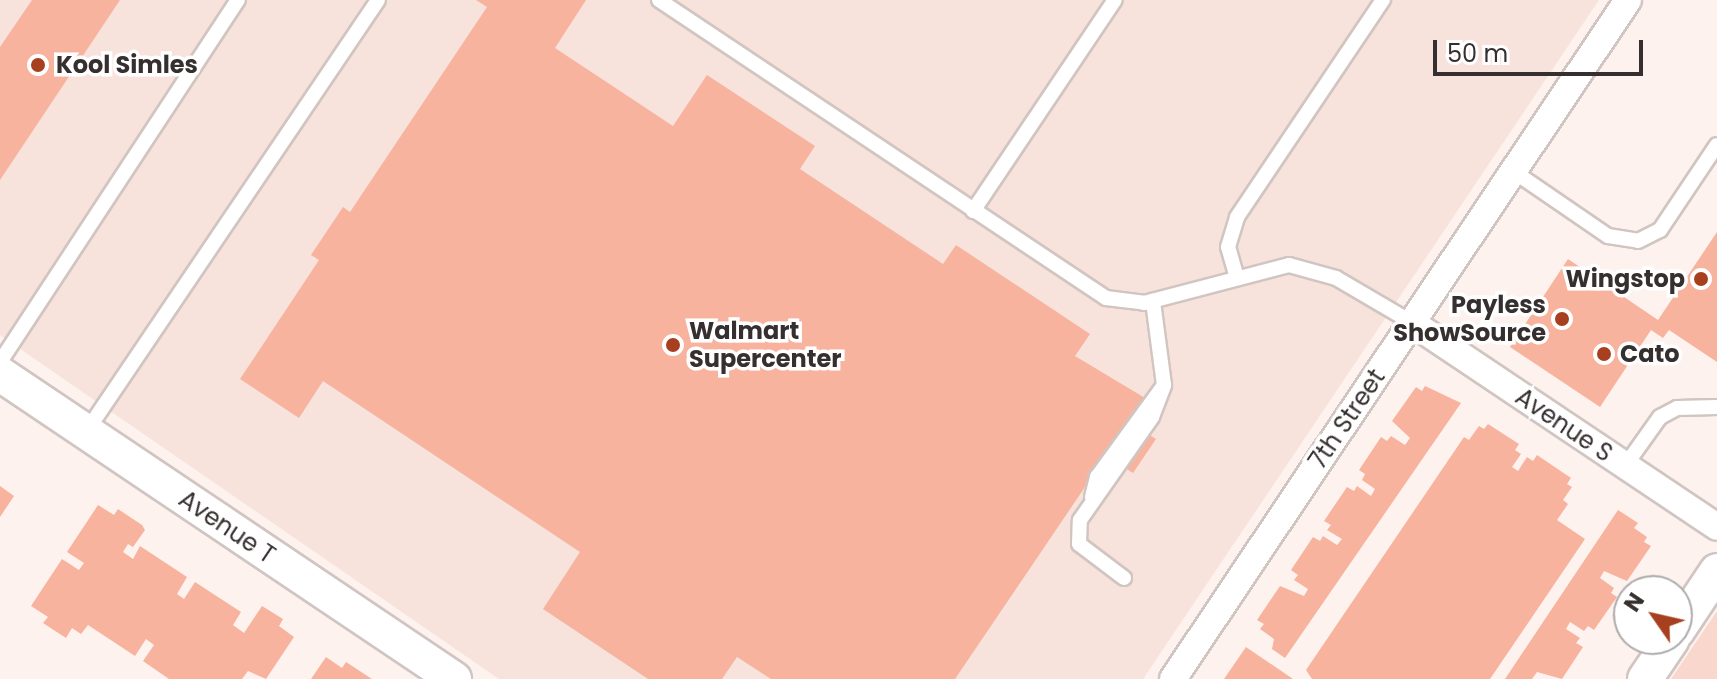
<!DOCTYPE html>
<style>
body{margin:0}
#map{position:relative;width:1717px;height:679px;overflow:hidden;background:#fef2ee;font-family:Poppins,sans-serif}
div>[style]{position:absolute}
.built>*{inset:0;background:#f7e2dc}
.green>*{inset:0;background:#f9d7cd}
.building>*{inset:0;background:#f7b39d}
.roads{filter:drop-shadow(2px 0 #d1c5c1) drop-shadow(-2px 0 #d1c5c1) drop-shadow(0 2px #d1c5c1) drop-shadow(0 -2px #d1c5c1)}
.service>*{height:14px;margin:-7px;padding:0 7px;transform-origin:7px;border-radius:7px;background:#fff}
.minor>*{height:26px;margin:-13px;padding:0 13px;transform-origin:13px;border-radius:13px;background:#fff}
.tertiary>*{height:34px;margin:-17px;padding:0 17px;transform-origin:17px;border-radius:17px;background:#fff}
.dots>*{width:22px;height:22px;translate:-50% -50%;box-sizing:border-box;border:4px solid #fff;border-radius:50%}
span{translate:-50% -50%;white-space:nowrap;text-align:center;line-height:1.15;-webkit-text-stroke:7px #fff;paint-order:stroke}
.poi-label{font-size:24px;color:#35302f;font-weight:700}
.left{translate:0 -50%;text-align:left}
.right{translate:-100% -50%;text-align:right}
.street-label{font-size:24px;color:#35302f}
.north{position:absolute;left:1613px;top:575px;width:80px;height:80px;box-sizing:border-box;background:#fff;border:2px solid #aeacac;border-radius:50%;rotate:304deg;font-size:22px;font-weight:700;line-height:32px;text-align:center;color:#35302f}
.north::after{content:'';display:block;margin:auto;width:28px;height:36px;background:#a7401e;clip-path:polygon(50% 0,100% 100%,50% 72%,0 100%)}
.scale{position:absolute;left:1433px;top:40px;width:210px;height:36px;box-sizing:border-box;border:4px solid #35302f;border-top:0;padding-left:10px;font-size:24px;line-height:28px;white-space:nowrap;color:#35302f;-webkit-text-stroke:6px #fff;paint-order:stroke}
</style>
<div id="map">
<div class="built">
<div style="clip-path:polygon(0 0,1599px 0,1143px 679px,499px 679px,0 335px)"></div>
</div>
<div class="green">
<div style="clip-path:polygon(1717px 611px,1717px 679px,1671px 679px)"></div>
</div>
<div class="building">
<div style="clip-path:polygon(32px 0,120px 0,0 180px,0 47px)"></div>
<div style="clip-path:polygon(476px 0,586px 0,555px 48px,673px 126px,707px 75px,815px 146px,800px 169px,943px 264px,956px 245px,1090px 334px,1075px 356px,1145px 398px,1128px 422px,1156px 439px,1133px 473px,1106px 456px,955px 679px,771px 679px,737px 657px,722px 679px,648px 679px,543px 609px,580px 552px,323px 381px,299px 418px,240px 379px,319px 260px,311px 255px,343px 207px,350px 212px,487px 7px)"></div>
<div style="clip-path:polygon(1717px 232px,1717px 362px,1669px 330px,1663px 338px,1651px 330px,1600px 407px,1510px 347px,1568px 259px,1658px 320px)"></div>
<div style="clip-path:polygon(1425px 386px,1461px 403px,1285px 658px,1272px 649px,1274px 639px,1260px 629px,1264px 624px,1257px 620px,1280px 586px,1304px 596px,1308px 589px,1294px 580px,1298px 575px,1291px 570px,1313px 537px,1320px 541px,1323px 536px,1337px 545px,1342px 539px,1327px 530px,1331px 525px,1324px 521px,1347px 487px,1354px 491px,1357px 486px,1371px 496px,1375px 489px,1362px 480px,1365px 474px,1359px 470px,1381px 437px,1387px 441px,1391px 436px,1405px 445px,1410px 438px,1392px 421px,1416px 387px,1422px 391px)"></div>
<div style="clip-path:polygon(1488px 424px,1519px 444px,1515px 450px,1521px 454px,1512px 467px,1518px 471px,1527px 457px,1533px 461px,1537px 455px,1571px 478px,1567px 484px,1572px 487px,1563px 500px,1568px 504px,1557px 520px,1585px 539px,1490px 679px,1312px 679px,1306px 670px,1464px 437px,1469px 440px,1479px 426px,1484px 429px)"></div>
<div style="clip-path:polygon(0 486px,14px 496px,0 517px)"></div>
<div style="clip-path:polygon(98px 505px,114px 515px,118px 509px,142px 525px,145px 530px,133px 547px,128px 544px,123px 552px,133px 559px,140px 546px,187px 577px,177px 594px,184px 599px,195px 582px,241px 612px,233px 625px,244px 633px,262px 606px,283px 619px,279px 626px,294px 637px,266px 679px,248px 671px,242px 679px,169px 679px,143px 661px,154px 645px,146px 639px,135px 656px,88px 625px,81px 634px,72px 628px,66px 638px,43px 623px,48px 617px,31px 606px,62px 559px,79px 570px,84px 563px,67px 552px)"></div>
<div style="clip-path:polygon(1618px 510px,1638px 523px,1634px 528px,1647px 537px,1644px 542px,1651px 546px,1627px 581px,1604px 571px,1600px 578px,1614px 588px,1611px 593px,1617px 597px,1594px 630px,1588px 626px,1584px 631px,1570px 622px,1566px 629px,1580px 638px,1576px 643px,1583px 647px,1562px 679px,1537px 672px,1532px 679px,1505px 679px)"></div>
<div style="clip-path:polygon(1246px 647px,1293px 679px,1224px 679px)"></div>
<div style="clip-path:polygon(326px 657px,342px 668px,346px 662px,372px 679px,311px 679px)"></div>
</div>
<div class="roads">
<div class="service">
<div style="left:659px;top:0;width:537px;rotate:33.69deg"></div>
<div style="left:1106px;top:298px;width:38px;rotate:7deg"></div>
<div style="left:1144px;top:303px;width:150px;rotate:-14.7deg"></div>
<div style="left:1289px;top:265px;width:49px;rotate:15.5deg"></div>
<div style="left:1336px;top:278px;width:87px;rotate:30.4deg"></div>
<div style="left:1513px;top:171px;width:115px;rotate:34.4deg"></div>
<div style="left:1608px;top:236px;width:30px;rotate:9deg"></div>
<div style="left:1638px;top:241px;width:25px;rotate:-27deg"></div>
<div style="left:1660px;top:230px;width:102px;rotate:-56.2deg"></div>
<div style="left:973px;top:211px;width:254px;rotate:-56.1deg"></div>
<div style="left:1237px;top:278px;width:32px;rotate:-106deg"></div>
<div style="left:1228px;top:247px;width:31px;rotate:-73deg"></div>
<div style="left:1237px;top:217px;width:262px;rotate:-56.1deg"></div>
<div style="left:0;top:362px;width:433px;rotate:-56.7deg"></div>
<div style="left:86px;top:432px;width:521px;rotate:-55.94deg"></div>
<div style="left:1625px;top:466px;width:60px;rotate:-54.5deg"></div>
<div style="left:1660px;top:417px;width:19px;rotate:-28deg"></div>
<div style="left:1677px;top:408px;width:40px;rotate:-1.4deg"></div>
<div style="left:1092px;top:497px;width:21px;rotate:-76deg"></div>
<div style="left:1097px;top:477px;width:114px;rotate:-53.9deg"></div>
<div style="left:1164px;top:385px;width:85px;rotate:-97.5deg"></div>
<div style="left:1124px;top:578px;width:56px;rotate:-142.9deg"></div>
<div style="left:1079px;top:544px;width:24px;rotate:-88deg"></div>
<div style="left:1080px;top:520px;width:126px;rotate:-55deg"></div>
<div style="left:1152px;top:417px;width:34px;rotate:-69deg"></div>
</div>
<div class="minor">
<div style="left:1411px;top:322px;width:368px;rotate:33.8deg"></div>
<div style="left:1173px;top:679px;width:817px;rotate:-56.17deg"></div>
</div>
<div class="tertiary">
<div style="left:0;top:374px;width:547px;rotate:33.89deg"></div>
<div style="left:1677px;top:631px;width:72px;rotate:-56.3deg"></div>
<div style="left:1645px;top:679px;width:48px;rotate:-56deg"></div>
</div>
</div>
<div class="dots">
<div style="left:38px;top:65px;background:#a7401e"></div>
<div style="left:1701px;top:279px;background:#a7401e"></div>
<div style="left:1562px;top:319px;background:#a7401e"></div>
<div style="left:673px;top:345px;background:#a7401e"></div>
<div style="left:1604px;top:354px;background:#a7401e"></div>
</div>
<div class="poi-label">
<span class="left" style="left:56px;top:65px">Kool Simles</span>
<span class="right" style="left:1685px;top:279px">Wingstop</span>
<span class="right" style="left:1546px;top:319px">Payless<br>ShowSource</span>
<span class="left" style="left:689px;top:345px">Walmart<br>Supercenter</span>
<span class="left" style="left:1620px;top:354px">Cato</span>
</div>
<div class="street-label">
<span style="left:1347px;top:419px;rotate:-56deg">7th Street</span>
<span style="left:1564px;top:425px;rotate:34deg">Avenue S</span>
<span style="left:227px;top:527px;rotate:34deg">Avenue T</span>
</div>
<div class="north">N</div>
<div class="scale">50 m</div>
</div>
